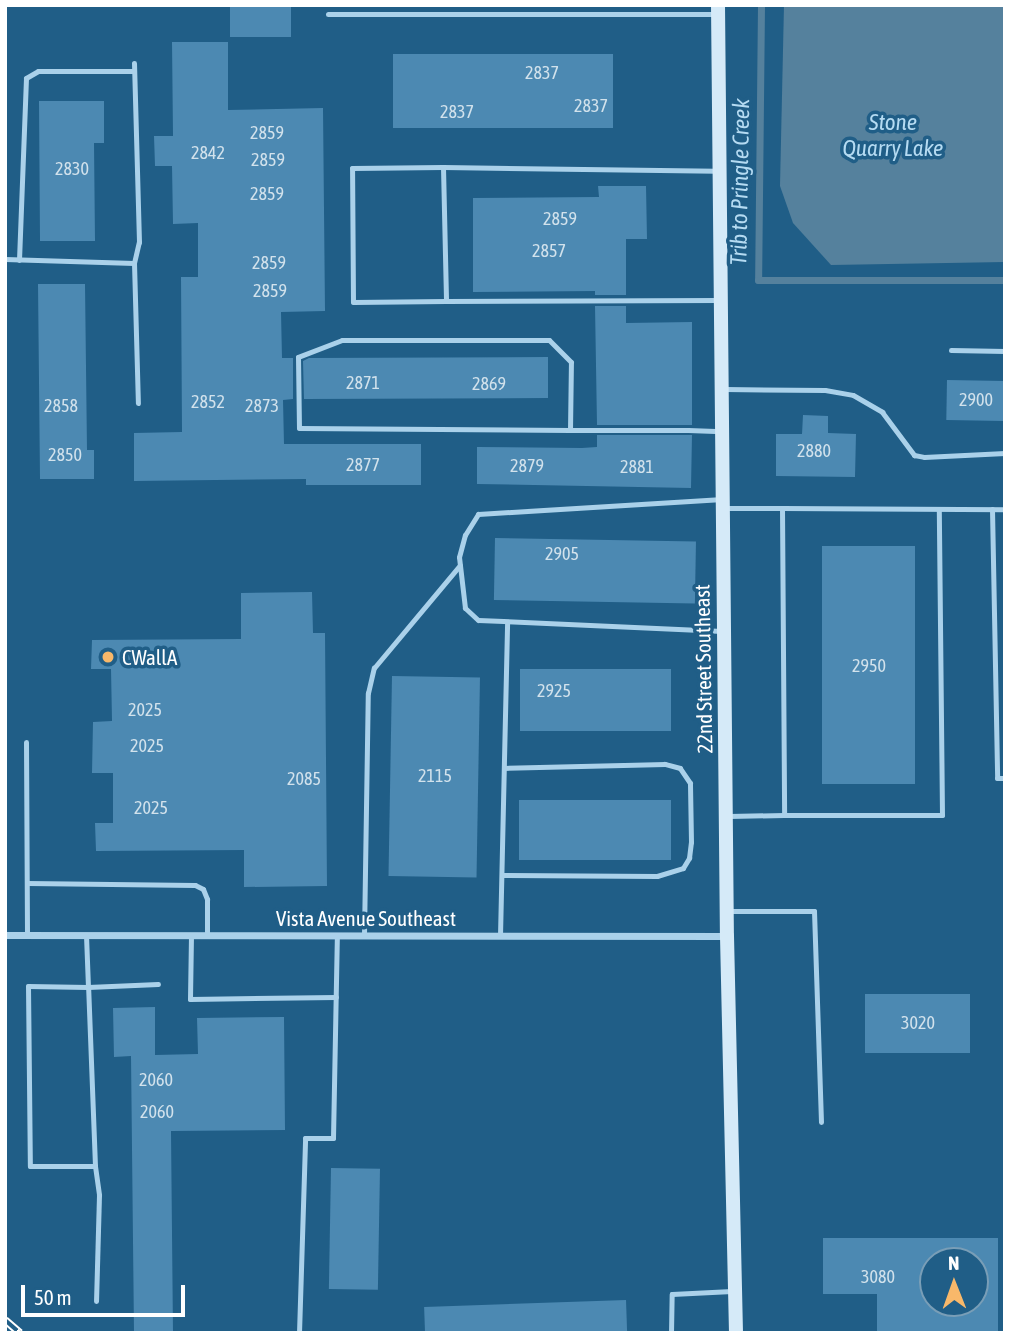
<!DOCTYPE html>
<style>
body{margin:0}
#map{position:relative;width:1010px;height:1338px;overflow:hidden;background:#205e87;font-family:"Asap Condensed",sans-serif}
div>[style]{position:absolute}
.water>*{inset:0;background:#55819d}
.stream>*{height:7px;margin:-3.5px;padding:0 3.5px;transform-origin:3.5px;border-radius:3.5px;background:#55819d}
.building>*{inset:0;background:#4c89b2;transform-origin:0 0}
.lane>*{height:5px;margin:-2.5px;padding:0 2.5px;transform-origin:2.5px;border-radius:2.5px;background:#aad1ea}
.street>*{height:7px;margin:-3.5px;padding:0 3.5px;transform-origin:3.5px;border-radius:3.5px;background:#aad1ea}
.secondary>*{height:14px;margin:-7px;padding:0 7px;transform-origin:7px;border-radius:7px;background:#d5eaf8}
.rail>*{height:8px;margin-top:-4px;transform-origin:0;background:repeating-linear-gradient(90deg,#205e87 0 16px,#fff 0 32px);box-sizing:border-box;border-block:2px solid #fff}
.dots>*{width:19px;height:19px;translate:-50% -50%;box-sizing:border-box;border:4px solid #205e87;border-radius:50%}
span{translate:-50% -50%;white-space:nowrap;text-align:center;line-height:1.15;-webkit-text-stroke:7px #205e87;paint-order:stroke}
.number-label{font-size:18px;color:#d2e2ec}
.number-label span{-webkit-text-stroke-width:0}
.poi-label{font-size:21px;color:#fff}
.left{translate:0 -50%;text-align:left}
.street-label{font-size:21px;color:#fff}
.water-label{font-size:23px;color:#b5dbf2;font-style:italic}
.frame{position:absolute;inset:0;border:7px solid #fff;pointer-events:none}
.north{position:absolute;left:919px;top:1247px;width:70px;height:70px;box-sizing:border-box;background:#205e87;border:2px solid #799eb7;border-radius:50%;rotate:359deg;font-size:19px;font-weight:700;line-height:28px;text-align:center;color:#fff}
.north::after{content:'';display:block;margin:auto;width:24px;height:32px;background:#f8b86a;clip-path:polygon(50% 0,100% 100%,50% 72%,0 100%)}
.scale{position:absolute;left:21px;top:1285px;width:164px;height:32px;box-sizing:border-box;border:4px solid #fff;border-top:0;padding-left:9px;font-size:21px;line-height:24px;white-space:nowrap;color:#fff;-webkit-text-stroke:5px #205e87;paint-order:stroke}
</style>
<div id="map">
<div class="water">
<div style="clip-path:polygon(784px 5px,1005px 5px,1005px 262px,831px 265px,793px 223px,780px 186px)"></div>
</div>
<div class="stream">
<div style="left:761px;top:5px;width:275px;rotate:90.6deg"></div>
<div style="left:758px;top:280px;width:247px"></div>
</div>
<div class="building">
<div style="left:230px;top:5px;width:61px;height:32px"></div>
<div style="clip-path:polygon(172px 42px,228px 42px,228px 110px,323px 108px,325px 311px,281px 312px,282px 358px,293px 358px,293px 399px,283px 400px,284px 444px,421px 444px,421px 485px,306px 485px,306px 479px,134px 481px,134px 433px,182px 432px,181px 277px,198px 277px,198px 223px,173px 224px,172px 166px,155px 166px,154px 136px,173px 136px)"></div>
<div style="left:393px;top:54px;width:220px;height:74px"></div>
<div style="clip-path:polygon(39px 101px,104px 101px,104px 143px,94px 143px,95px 241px,40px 241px)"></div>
<div style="clip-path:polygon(598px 186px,646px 186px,647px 239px,626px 239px,626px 295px,595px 295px,595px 291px,473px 292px,473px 198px,599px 197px)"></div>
<div style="clip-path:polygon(38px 284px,85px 284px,87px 450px,94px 450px,94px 479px,40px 479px)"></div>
<div style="clip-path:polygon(595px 306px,626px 306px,626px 323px,692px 322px,692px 425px,597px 425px)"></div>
<div style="clip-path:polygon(548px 357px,548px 398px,304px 399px,303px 361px,309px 358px)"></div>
<div style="left:947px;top:380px;width:58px;height:40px;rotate:1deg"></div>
<div style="clip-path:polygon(803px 415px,828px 416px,828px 433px,856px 434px,855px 477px,776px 476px,776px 434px,802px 434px)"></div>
<div style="clip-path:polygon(597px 435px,692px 435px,691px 488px,477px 484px,477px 447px,582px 448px,597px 447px)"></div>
<div style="left:495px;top:538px;width:201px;height:62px;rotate:1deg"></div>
<div style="left:915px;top:546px;width:238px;height:93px;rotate:90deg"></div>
<div style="clip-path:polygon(312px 592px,313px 633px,325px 633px,327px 886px,244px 887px,244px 850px,96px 851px,95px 823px,113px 823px,113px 773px,92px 773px,93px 722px,112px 721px,111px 669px,91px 669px,92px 640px,241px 639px,241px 593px)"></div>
<div style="left:671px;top:669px;width:62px;height:151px;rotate:90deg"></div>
<div style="left:392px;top:676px;width:88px;height:200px;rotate:1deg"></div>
<div style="left:519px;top:800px;width:152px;height:60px"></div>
<div style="left:865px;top:994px;width:105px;height:59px"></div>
<div style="clip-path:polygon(155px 1007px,155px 1055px,198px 1054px,197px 1018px,284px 1017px,285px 1130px,171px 1131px,173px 1333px,134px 1333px,131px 1056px,114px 1057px,113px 1008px)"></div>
<div style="left:331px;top:1168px;width:49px;height:121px;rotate:1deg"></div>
<div style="clip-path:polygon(evenodd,823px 1238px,998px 1238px,998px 1333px,877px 1333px,877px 1294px,823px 1294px,823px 1238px,933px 1261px,975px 1261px,975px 1303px,933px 1303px,933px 1261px)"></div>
<div style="left:626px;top:1300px;width:33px;height:202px;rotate:88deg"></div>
</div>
<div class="lane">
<div style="left:328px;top:14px;width:387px"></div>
<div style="left:443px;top:167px;width:134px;rotate:88.7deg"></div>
<div style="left:446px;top:301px;width:93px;rotate:179.4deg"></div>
<div style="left:353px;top:302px;width:134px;rotate:-90.4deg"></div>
<div style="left:352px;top:168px;width:91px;rotate:-0.6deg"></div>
<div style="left:443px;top:167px;width:273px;rotate:0.8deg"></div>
<div style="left:5px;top:259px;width:129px;rotate:1.8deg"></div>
<div style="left:134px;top:263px;width:22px;rotate:-77deg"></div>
<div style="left:139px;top:242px;width:179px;rotate:-91.6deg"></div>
<div style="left:19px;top:260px;width:182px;rotate:-87.8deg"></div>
<div style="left:26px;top:78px;width:14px;rotate:-30deg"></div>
<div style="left:38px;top:71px;width:96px"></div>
<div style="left:134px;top:263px;width:140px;rotate:88.4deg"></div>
<div style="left:446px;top:301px;width:273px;rotate:-0.2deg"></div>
<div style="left:951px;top:350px;width:54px;rotate:1.1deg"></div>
<div style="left:725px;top:389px;width:100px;rotate:0.6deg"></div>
<div style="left:825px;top:390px;width:28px;rotate:10deg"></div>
<div style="left:853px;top:395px;width:34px;rotate:30deg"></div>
<div style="left:882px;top:412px;width:54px;rotate:53.3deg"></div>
<div style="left:914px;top:455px;width:10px;rotate:11deg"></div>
<div style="left:924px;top:457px;width:81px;rotate:-2.8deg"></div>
<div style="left:570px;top:430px;width:68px;rotate:-89.2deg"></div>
<div style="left:571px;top:362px;width:31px;rotate:-135deg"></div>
<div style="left:549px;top:340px;width:207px;rotate:180deg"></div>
<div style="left:342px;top:340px;width:47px;rotate:158.9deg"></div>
<div style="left:298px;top:357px;width:71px;rotate:89.2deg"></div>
<div style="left:299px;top:428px;width:271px;rotate:0.4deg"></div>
<div style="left:570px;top:430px;width:118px"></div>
<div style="left:688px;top:430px;width:34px;rotate:2deg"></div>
<div style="left:724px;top:508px;width:58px"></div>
<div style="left:782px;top:508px;width:307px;rotate:89.6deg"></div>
<div style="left:784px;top:815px;width:55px;rotate:179deg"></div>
<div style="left:782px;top:508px;width:223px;rotate:0.3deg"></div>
<div style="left:992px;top:509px;width:269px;rotate:88.9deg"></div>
<div style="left:997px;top:778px;width:8px"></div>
<div style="left:722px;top:631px;width:244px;rotate:-177.4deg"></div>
<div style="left:478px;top:620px;width:18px;rotate:-137deg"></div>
<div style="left:465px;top:608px;width:51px;rotate:-96.7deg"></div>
<div style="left:459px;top:557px;width:23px;rotate:-75deg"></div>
<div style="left:465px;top:535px;width:25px;rotate:-58deg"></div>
<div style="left:478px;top:514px;width:245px;rotate:-3.5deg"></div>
<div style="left:26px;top:742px;width:193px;rotate:89.7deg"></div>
<div style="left:784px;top:815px;width:158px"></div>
<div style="left:942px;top:815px;width:306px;rotate:-90.6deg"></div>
<div style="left:502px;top:875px;width:155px;rotate:0.4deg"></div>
<div style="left:657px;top:876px;width:27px;rotate:-17deg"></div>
<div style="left:683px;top:868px;width:12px;rotate:-59deg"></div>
<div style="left:689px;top:858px;width:16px;rotate:-83deg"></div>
<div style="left:691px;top:842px;width:59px;rotate:-91deg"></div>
<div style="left:690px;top:783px;width:18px;rotate:-124deg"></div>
<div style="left:680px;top:768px;width:16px;rotate:-165deg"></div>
<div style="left:665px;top:764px;width:161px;rotate:178.6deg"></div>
<div style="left:27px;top:883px;width:168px;rotate:0.7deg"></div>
<div style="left:195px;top:885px;width:9px;rotate:27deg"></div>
<div style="left:203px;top:889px;width:11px;rotate:68deg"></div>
<div style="left:207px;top:899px;width:37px;rotate:90deg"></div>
<div style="left:727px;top:911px;width:87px"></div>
<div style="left:814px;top:911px;width:211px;rotate:88.1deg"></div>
<div style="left:86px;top:935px;width:52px;rotate:87.8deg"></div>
<div style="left:88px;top:987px;width:60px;rotate:-179deg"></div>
<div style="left:28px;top:986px;width:180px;rotate:89.4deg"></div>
<div style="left:30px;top:1166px;width:65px"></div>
<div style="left:95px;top:1166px;width:179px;rotate:-92.2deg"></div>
<div style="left:88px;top:987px;width:70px;rotate:-2.5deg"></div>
<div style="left:191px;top:935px;width:64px;rotate:90.9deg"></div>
<div style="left:190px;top:999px;width:146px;rotate:-0.8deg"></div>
<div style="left:364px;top:935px;width:242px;rotate:-89.1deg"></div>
<div style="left:368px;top:693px;width:26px;rotate:-77deg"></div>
<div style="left:374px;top:668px;width:134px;rotate:-50.1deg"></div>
<div style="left:500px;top:936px;width:313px;rotate:-88.7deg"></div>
<div style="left:95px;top:1166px;width:29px;rotate:82deg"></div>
<div style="left:99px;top:1195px;width:106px;rotate:91.6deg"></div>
<div style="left:299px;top:1333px;width:195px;rotate:-88.2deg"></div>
<div style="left:305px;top:1138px;width:28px"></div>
<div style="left:333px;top:1138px;width:203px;rotate:-88.9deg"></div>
<div style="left:671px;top:1333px;width:39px;rotate:-89deg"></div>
<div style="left:672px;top:1294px;width:60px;rotate:-2.9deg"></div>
</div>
<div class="street">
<div style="left:5px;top:935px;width:722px;rotate:0.08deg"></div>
</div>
<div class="secondary">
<div style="left:718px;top:5px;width:931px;rotate:89.45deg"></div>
<div style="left:727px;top:936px;width:397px;rotate:88.7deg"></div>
</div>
<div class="rail">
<div style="left:5px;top:1320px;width:20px;rotate:41deg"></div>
</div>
<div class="dots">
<div style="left:108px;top:657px;background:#f8b86a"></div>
</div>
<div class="number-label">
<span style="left:542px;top:73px">2837</span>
<span style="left:591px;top:106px">2837</span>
<span style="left:457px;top:112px">2837</span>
<span style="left:267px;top:133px">2859</span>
<span style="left:208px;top:153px">2842</span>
<span style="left:268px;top:160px">2859</span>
<span style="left:72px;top:169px">2830</span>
<span style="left:267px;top:194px">2859</span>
<span style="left:560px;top:219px">2859</span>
<span style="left:549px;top:251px">2857</span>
<span style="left:269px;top:263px">2859</span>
<span style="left:270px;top:291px">2859</span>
<span style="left:363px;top:383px">2871</span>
<span style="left:489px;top:384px">2869</span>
<span style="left:976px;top:400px">2900</span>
<span style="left:208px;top:402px">2852</span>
<span style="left:61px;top:406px">2858</span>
<span style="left:262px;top:406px">2873</span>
<span style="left:814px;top:451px">2880</span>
<span style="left:65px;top:455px">2850</span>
<span style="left:363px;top:465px">2877</span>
<span style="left:527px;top:466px">2879</span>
<span style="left:637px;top:467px">2881</span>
<span style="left:562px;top:554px">2905</span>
<span style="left:869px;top:666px">2950</span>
<span style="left:554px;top:691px">2925</span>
<span style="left:145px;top:710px">2025</span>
<span style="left:147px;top:746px">2025</span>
<span style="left:435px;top:776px">2115</span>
<span style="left:304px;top:779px">2085</span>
<span style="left:151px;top:808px">2025</span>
<span style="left:918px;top:1023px">3020</span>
<span style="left:156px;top:1080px">2060</span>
<span style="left:157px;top:1112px">2060</span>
<span style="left:878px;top:1277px">3080</span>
</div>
<div class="poi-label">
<span class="left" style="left:122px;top:657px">CWallA</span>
</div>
<div class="street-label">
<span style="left:703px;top:669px;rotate:-91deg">22nd Street Southeast</span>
<span style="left:366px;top:918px">Vista Avenue Southeast</span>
</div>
<div class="water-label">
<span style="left:893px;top:135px">Stone<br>Quarry Lake</span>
<span style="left:740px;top:182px;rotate:-89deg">Trib to Pringle Creek</span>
</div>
<div class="frame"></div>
<div class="north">N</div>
<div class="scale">50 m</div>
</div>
